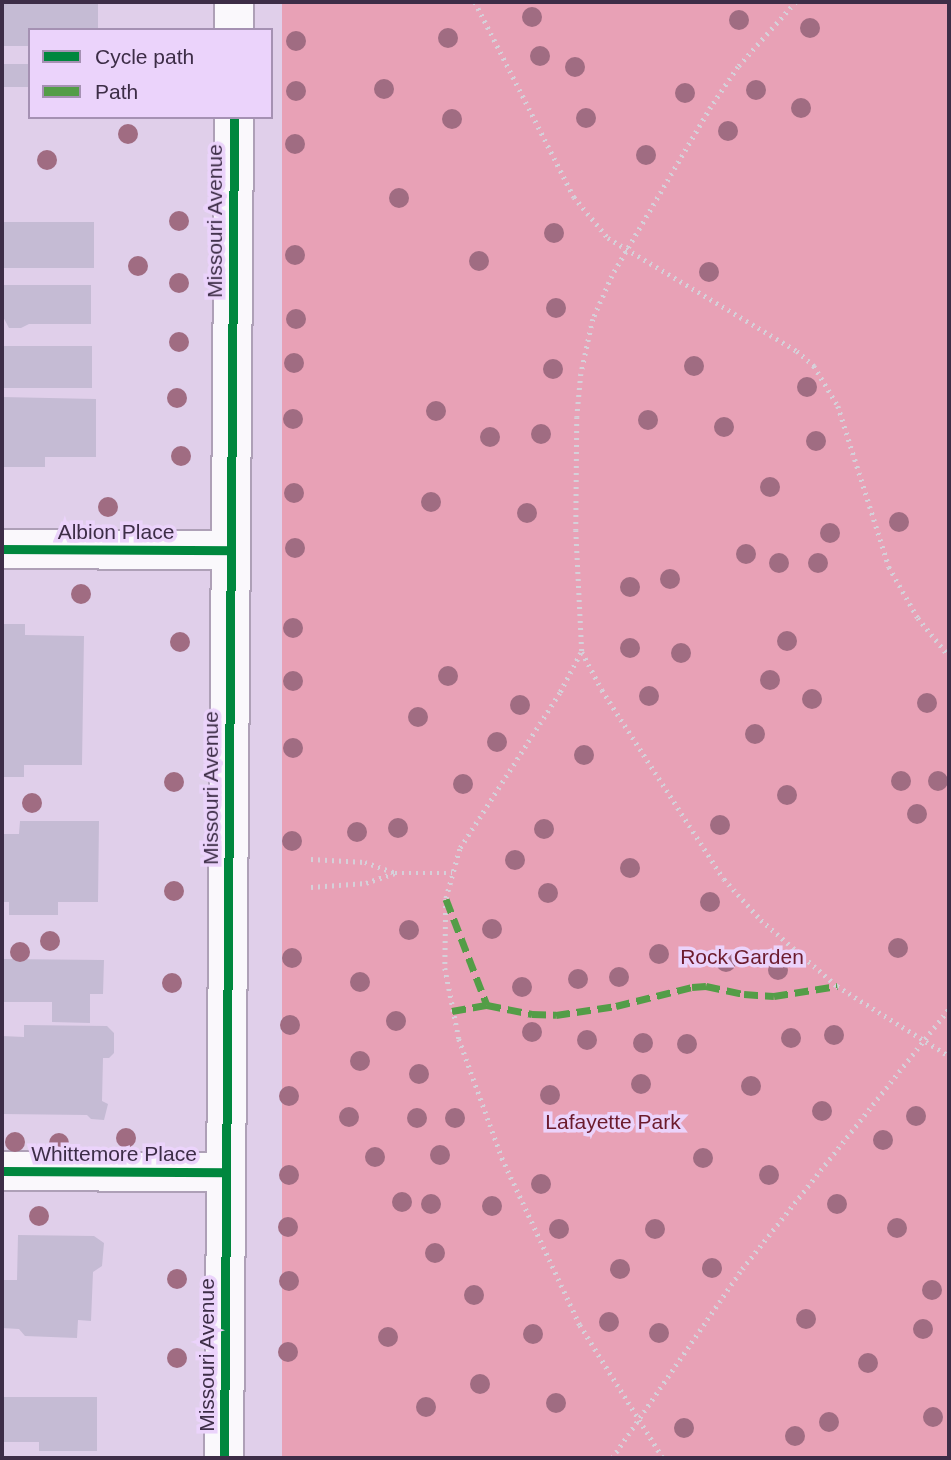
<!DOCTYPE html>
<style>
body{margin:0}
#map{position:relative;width:951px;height:1460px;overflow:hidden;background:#e0cfea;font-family:Arial,sans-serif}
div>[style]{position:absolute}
.green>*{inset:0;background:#e8a1b6;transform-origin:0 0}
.building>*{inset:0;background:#c5bbd4;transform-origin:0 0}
.path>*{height:4.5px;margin-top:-2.25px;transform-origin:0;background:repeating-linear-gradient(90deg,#d6d0d9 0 2px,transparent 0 7px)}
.roads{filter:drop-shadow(2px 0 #aea0b7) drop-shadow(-2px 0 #aea0b7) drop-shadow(0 2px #aea0b7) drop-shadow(0 -2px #aea0b7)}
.minor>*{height:38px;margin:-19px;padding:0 19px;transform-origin:19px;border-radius:19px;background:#faf8fc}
.quiet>*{height:7px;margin-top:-3.5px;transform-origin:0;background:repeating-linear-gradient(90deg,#539d47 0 14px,transparent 0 21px)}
.cycleway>*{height:9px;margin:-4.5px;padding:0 4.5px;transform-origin:4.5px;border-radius:4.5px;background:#00873e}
.trees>*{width:20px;height:20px;margin:-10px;border-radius:50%;background:#a06c82}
span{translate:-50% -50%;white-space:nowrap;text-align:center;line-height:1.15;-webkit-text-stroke:7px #ebd3fb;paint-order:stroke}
.street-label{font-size:21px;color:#3d2d47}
.park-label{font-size:21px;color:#6c1b2d}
.frame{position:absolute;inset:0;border:4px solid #3d2d47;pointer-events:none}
.legend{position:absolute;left:28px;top:28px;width:245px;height:91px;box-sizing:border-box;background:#ebd3fb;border:2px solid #a591b3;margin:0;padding:9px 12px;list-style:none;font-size:21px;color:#3d2d47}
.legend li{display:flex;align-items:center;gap:14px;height:35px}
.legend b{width:35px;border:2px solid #a591b3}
</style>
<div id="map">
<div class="green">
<div style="left:282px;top:2px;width:667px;height:1456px"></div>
</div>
<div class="building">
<div style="clip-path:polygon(2px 2px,98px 2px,98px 30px,30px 30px,30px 46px,2px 46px)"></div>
<div style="left:2px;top:64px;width:28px;height:23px"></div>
<div style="left:2px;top:222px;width:92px;height:46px"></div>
<div style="clip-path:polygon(2px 285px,91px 285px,91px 324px,29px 324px,21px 328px,9px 328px,2px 315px)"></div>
<div style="left:2px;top:346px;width:90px;height:42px"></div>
<div style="clip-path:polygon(2px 397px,96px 399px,96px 457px,45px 457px,45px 467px,2px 467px)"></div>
<div style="clip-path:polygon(2px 624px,25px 624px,25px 635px,84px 636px,82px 765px,24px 765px,24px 777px,2px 777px)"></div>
<div style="clip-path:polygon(20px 821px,99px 821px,98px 902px,58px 902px,58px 915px,9px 915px,9px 902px,2px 902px,2px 834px,19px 834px)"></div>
<div style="clip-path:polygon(2px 959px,104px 960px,103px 994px,90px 994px,90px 1023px,52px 1022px,52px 1002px,2px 1002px)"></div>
<div style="clip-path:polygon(24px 1025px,107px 1026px,114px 1033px,114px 1053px,109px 1058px,103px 1058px,102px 1101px,108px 1104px,104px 1120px,91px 1119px,87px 1115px,2px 1114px,2px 1036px,24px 1037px)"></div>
<div style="clip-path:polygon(18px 1235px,94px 1236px,104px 1243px,102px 1266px,93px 1272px,91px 1321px,78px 1320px,77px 1338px,25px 1336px,19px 1329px,2px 1328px,2px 1280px,17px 1280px)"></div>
<div style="clip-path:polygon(2px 1397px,97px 1397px,97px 1451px,39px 1451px,39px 1442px,2px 1442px)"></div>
</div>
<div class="path">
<div style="left:475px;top:2px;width:219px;rotate:63.1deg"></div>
<div style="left:574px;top:197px;width:53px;rotate:50.3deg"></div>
<div style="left:608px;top:238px;width:220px;rotate:30.9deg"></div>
<div style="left:797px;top:351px;width:23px;rotate:41deg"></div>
<div style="left:814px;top:366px;width:47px;rotate:59deg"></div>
<div style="left:838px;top:406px;width:169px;rotate:72.4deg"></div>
<div style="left:889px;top:567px;width:59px;rotate:60.4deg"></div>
<div style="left:918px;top:618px;width:49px;rotate:50.8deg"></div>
<div style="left:796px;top:2px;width:87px;rotate:131.7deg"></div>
<div style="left:738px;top:67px;width:48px;rotate:124deg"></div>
<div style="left:711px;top:107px;width:196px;rotate:120.4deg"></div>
<div style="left:612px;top:276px;width:47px;rotate:113.8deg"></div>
<div style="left:593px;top:319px;width:56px;rotate:102.3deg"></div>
<div style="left:581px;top:374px;width:43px;rotate:95.3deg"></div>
<div style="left:577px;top:417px;width:113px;rotate:90.5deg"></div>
<div style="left:576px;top:530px;width:122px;rotate:87.2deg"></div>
<div style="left:582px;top:652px;width:43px;rotate:62.2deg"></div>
<div style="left:602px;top:690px;width:225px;rotate:57.2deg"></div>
<div style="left:724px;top:879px;width:55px;rotate:47.9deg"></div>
<div style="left:761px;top:920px;width:101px;rotate:41deg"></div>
<div style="left:837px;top:986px;width:132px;rotate:32deg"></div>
<div style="left:581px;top:653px;width:45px;rotate:117.7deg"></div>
<div style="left:560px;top:693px;width:185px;rotate:122.7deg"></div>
<div style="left:460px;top:849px;width:52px;rotate:105.6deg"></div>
<div style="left:446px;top:899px;width:69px;rotate:90.8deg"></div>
<div style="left:445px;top:968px;width:72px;rotate:78.8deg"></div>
<div style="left:459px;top:1039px;width:127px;rotate:70.1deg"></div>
<div style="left:502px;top:1158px;width:184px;rotate:65deg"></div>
<div style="left:580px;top:1325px;width:157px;rotate:58deg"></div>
<div style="left:311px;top:859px;width:54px;rotate:3.2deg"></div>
<div style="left:365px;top:862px;width:32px;rotate:20deg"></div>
<div style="left:311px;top:887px;width:55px;rotate:-4.2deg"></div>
<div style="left:366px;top:883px;width:31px;rotate:-19deg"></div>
<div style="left:395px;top:873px;width:57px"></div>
<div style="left:612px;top:1458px;width:229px;rotate:-55.5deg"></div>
<div style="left:742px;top:1269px;width:332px;rotate:-51.5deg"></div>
</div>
<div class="roads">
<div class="minor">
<div style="left:234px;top:30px;width:28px;rotate:-90deg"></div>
<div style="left:2px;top:549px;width:229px;rotate:0.3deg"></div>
<div style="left:2px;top:1171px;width:224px;rotate:0.3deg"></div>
<div style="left:224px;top:1458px;width:1341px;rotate:-89.57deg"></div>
</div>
</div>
<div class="quiet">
<div style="left:446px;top:899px;width:114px;rotate:68.9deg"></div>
<div style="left:452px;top:1011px;width:36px;rotate:-10deg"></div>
<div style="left:487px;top:1005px;width:46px;rotate:11.3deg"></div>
<div style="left:532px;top:1014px;width:24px;rotate:2deg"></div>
<div style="left:556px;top:1015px;width:61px;rotate:-8.5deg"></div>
<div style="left:616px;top:1006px;width:78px;rotate:-14deg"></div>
<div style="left:692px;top:987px;width:14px;rotate:-4deg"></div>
<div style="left:706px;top:986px;width:39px;rotate:12deg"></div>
<div style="left:744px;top:994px;width:30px;rotate:4deg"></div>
<div style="left:774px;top:996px;width:64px;rotate:-9deg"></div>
</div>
<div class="cycleway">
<div style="left:2px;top:549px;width:229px;rotate:0.3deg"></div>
<div style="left:2px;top:1171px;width:224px;rotate:0.3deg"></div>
<div style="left:224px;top:1458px;width:1341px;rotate:-89.57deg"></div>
</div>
<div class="trees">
<div style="left:532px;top:17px"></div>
<div style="left:739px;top:20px"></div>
<div style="left:810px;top:28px"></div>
<div style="left:448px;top:38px"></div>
<div style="left:296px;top:41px"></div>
<div style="left:540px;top:56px"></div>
<div style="left:575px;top:67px"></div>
<div style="left:384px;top:89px"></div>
<div style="left:756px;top:90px"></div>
<div style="left:296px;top:91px"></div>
<div style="left:685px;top:93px"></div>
<div style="left:801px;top:108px"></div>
<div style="left:586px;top:118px"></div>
<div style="left:452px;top:119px"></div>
<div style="left:728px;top:131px"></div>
<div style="left:128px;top:134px"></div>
<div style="left:295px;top:144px"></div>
<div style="left:646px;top:155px"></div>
<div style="left:47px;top:160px"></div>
<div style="left:399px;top:198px"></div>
<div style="left:179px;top:221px"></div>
<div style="left:554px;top:233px"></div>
<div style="left:295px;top:255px"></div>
<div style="left:479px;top:261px"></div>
<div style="left:138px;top:266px"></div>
<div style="left:709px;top:272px"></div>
<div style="left:179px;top:283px"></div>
<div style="left:556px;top:308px"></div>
<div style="left:296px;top:319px"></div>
<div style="left:179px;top:342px"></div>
<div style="left:294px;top:363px"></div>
<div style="left:694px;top:366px"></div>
<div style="left:553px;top:369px"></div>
<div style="left:807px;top:387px"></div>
<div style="left:177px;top:398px"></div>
<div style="left:436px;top:411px"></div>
<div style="left:293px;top:419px"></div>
<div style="left:648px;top:420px"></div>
<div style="left:724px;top:427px"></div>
<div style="left:541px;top:434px"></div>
<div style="left:490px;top:437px"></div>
<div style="left:816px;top:441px"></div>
<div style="left:181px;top:456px"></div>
<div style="left:770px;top:487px"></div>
<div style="left:294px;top:493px"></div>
<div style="left:431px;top:502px"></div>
<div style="left:108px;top:507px"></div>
<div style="left:527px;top:513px"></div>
<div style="left:899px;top:522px"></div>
<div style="left:830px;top:533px"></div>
<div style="left:295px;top:548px"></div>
<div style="left:746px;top:554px"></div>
<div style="left:779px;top:563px"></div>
<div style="left:818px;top:563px"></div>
<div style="left:670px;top:579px"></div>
<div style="left:630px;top:587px"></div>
<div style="left:81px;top:594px"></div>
<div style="left:293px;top:628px"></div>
<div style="left:787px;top:641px"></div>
<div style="left:180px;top:642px"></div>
<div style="left:630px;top:648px"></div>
<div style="left:681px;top:653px"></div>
<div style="left:448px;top:676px"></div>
<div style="left:770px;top:680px"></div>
<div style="left:293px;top:681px"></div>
<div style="left:649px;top:696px"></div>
<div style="left:812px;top:699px"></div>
<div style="left:927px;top:703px"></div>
<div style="left:520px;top:705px"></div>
<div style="left:418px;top:717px"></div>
<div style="left:755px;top:734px"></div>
<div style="left:497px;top:742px"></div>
<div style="left:293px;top:748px"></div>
<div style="left:584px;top:755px"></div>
<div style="left:901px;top:781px"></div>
<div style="left:938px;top:781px"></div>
<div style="left:174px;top:782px"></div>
<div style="left:463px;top:784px"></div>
<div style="left:787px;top:795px"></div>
<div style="left:32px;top:803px"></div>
<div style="left:917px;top:814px"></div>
<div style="left:720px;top:825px"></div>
<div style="left:398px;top:828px"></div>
<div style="left:544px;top:829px"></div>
<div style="left:357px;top:832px"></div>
<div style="left:292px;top:841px"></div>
<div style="left:515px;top:860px"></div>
<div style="left:630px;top:868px"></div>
<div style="left:174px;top:891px"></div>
<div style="left:548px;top:893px"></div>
<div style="left:710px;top:902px"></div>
<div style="left:492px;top:929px"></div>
<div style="left:409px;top:930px"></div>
<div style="left:50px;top:941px"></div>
<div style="left:898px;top:948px"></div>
<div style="left:20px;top:952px"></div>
<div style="left:659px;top:954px"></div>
<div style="left:292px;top:958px"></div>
<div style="left:726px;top:962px"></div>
<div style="left:778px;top:970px"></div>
<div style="left:619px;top:977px"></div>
<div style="left:578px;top:979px"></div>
<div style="left:360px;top:982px"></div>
<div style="left:172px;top:983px"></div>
<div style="left:522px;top:987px"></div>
<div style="left:396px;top:1021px"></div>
<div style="left:290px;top:1025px"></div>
<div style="left:532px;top:1032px"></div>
<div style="left:834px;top:1035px"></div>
<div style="left:791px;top:1038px"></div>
<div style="left:587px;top:1040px"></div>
<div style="left:643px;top:1043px"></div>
<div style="left:687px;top:1044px"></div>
<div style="left:360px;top:1061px"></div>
<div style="left:419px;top:1074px"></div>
<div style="left:641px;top:1084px"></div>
<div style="left:751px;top:1086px"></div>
<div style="left:550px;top:1095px"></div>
<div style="left:289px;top:1096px"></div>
<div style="left:822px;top:1111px"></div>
<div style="left:916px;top:1116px"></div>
<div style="left:349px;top:1117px"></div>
<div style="left:417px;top:1118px"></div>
<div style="left:455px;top:1118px"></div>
<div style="left:126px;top:1138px"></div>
<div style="left:883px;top:1140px"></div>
<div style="left:15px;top:1142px"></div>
<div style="left:59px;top:1143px"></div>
<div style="left:440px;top:1155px"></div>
<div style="left:375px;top:1157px"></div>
<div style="left:703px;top:1158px"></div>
<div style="left:289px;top:1175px"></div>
<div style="left:769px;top:1175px"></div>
<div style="left:541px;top:1184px"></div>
<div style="left:402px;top:1202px"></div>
<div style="left:431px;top:1204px"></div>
<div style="left:837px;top:1204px"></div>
<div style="left:492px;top:1206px"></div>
<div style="left:39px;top:1216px"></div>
<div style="left:288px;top:1227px"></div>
<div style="left:897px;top:1228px"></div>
<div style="left:559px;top:1229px"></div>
<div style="left:655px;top:1229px"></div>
<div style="left:435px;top:1253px"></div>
<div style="left:712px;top:1268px"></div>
<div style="left:620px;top:1269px"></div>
<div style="left:177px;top:1279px"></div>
<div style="left:289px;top:1281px"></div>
<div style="left:932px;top:1290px"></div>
<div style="left:474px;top:1295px"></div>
<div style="left:806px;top:1319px"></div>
<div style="left:609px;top:1322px"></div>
<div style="left:923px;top:1329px"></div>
<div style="left:659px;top:1333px"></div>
<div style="left:533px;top:1334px"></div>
<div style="left:388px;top:1337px"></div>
<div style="left:288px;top:1352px"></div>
<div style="left:177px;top:1358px"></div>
<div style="left:868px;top:1363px"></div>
<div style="left:480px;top:1384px"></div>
<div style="left:556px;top:1403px"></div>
<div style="left:426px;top:1407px"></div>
<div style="left:933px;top:1417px"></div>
<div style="left:829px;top:1422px"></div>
<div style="left:684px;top:1428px"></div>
<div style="left:795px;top:1436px"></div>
</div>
<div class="street-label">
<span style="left:215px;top:221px;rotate:-90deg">Missouri Avenue</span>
<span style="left:116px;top:532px">Albion Place</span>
<span style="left:211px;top:788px;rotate:-90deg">Missouri Avenue</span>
<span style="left:114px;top:1154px">Whittemore Place</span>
<span style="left:207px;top:1355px;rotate:-90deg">Missouri Avenue</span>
</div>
<div class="park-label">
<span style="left:742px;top:957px">Rock Garden</span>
<span style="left:613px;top:1122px">Lafayette Park</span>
</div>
<div class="frame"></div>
<ul class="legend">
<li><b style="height:9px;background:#00873e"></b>Cycle path</li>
<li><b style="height:9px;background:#539d47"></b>Path</li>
</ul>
</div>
